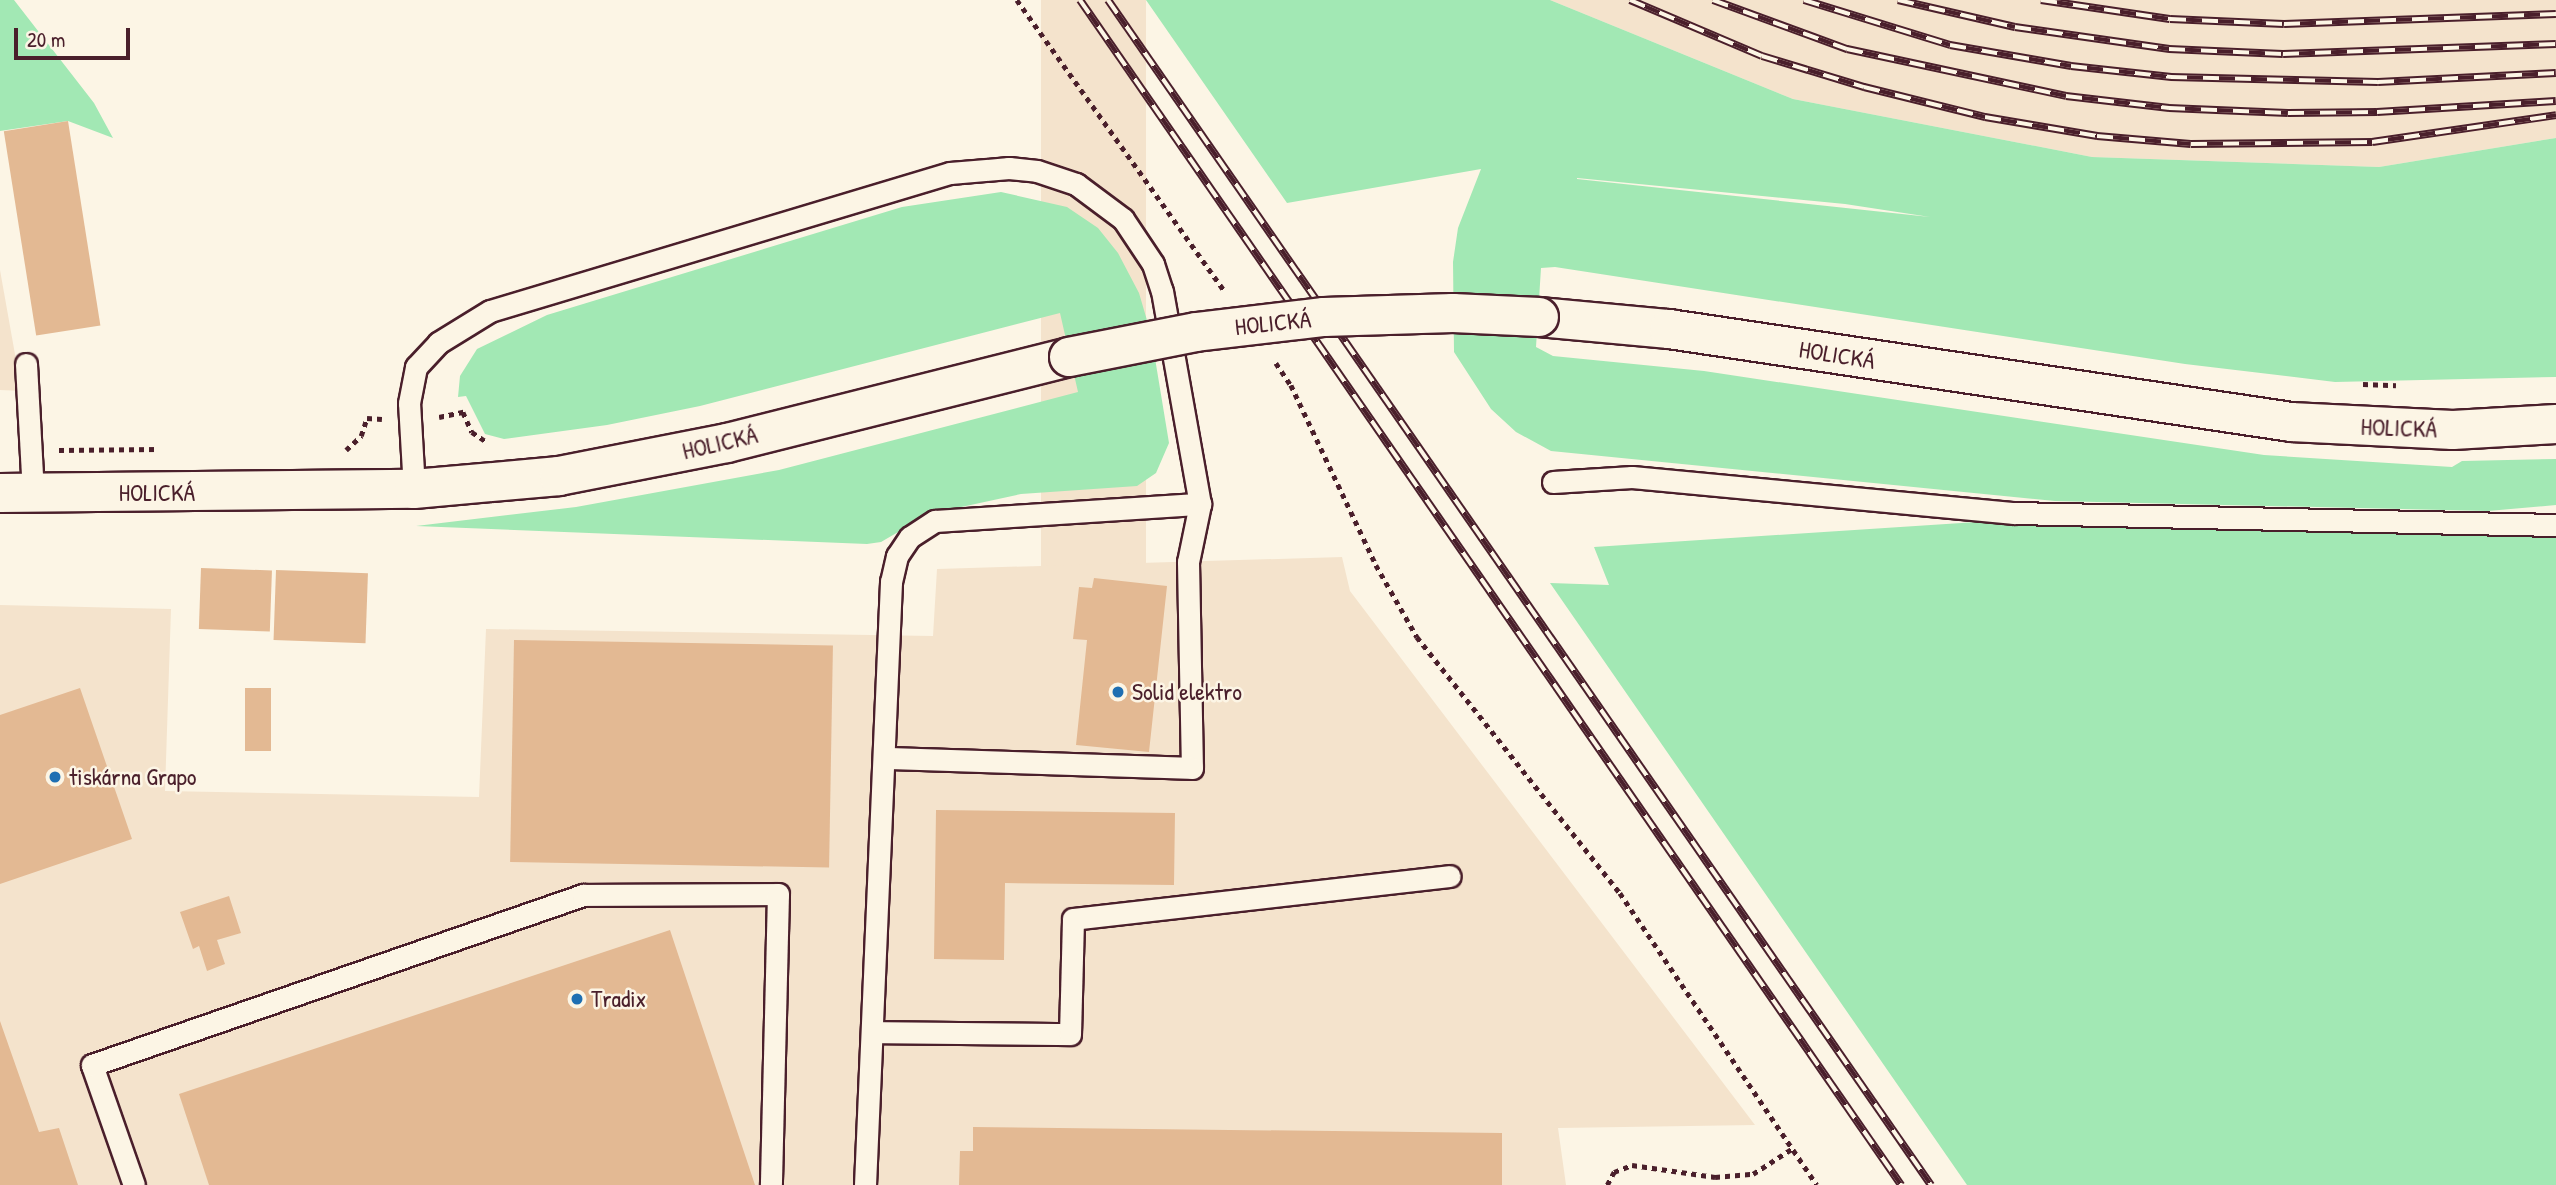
<!DOCTYPE html>
<meta charset="utf-8">
<style>
body{margin:0}
#map{position:relative;width:2556px;height:1185px;overflow:hidden;background:#fcf5e5;font-family:"Patrick Hand",sans-serif}
div>[style]{position:absolute}
.built>*{inset:0;background:#f4e3cc;transform-origin:0 0}
.green>*{inset:0;background:#a2e8b4}
.building>*{inset:0;background:#e3b993;transform-origin:0 0}
.path>*{height:4.5px;margin-top:-2.25px;transform-origin:0;background:repeating-linear-gradient(90deg,#4a1f2b 0 5px,transparent 0 10px)}
.roads{filter:drop-shadow(2px 0 #4a1f2b) drop-shadow(-2px 0 #4a1f2b) drop-shadow(0 2px #4a1f2b) drop-shadow(0 -2px #4a1f2b)}
.lane>*{height:21px;margin:-10.5px;padding:0 10.5px;transform-origin:10.5px;border-radius:10.5px;background:#fcf5e5}
.secondary>*{height:38px;margin:-19px;padding:0 19px;transform-origin:19px;border-radius:19px;background:#fcf5e5}
.rail>*{height:8px;margin-top:-4px;transform-origin:0;background:repeating-linear-gradient(90deg,#fcf5e5 0 16px,#4a1f2b 0 32px);box-sizing:border-box;border-block:2px solid #4a1f2b}
.bridges{filter:drop-shadow(2px 0 #4a1f2b) drop-shadow(-2px 0 #4a1f2b) drop-shadow(0 2px #4a1f2b) drop-shadow(0 -2px #4a1f2b)}
.secondary-bridge>*{height:38px;margin:-19px;padding:0 19px;transform-origin:19px;border-radius:19px;background:#fcf5e5}
.dots>*{width:19px;height:19px;translate:-50% -50%;box-sizing:border-box;border:4px solid #fcf5e5;border-radius:50%}
span{translate:-50% -50%;white-space:nowrap;text-align:center;line-height:1.15;-webkit-text-stroke:5px #fcf5e5;paint-order:stroke}
.street-label{font-size:24px;color:#4a1f2b}
.poi-label{font-size:24px;color:#4a1f2b}
.left{translate:0 -50%;text-align:left}
.scale{position:absolute;left:14px;top:28px;width:116px;height:32px;box-sizing:border-box;border:4px solid #4a1f2b;border-top:0;padding-left:9px;font-size:21px;line-height:24px;white-space:nowrap;color:#4a1f2b;-webkit-text-stroke:5px #fcf5e5;paint-order:stroke}
</style>
<div id="map">
<div class="built">
<div style="left:1041px;top:0;width:105px;height:1442px"></div>
<div style="clip-path:polygon(1550px 0,2556px 0,2556px 138px,2379px 167px,2092px 157px,1793px 99px)"></div>
<div style="clip-path:polygon(0 270px,16px 360px,23px 391px,0 390px)"></div>
<div style="clip-path:polygon(1342px 557px,1350px 591px,1755px 1125px,1558px 1128px,1566px 1185px,0 1185px,0 605px,171px 609px,165px 791px,479px 797px,486px 629px,933px 636px,937px 569px)"></div>
</div>
<div class="green">
<div style="clip-path:polygon(0 0,14px 0,94px 103px,113px 138px,68px 121px,0 131px)"></div>
<div style="clip-path:polygon(evenodd,1146px 0,1550px 0,1793px 99px,2092px 157px,2379px 167px,2556px 138px,2556px 377px,2335px 382px,2185px 364px,1555px 267px,1541px 268px,1536px 347px,1553px 356px,1704px 371px,2264px 455px,2452px 467px,2462px 461px,2556px 459px,2556px 505px,2488px 511px,2055px 501px,1551px 451px,1516px 432px,1491px 409px,1454px 352px,1453px 262px,1458px 228px,1481px 169px,1287px 203px,1146px 0,1577px 178px,1845px 204px,1930px 217px,1577px 179px,1577px 178px)"></div>
<div style="clip-path:polygon(1001px 192px,1067px 207px,1098px 228px,1118px 253px,1139px 293px,1151px 334px,1169px 443px,1156px 473px,1137px 486px,1021px 494px,929px 514px,881px 542px,867px 544px,416px 526px,576px 507px,779px 470px,1078px 392px,1060px 313px,700px 406px,607px 425px,504px 439px,485px 434px,466px 396px,458px 397px,460px 376px,477px 349px,547px 315px,902px 207px)"></div>
<div style="clip-path:polygon(2084px 515px,2556px 525px,2556px 1185px,1967px 1185px,1550px 583px,1609px 585px,1594px 547px)"></div>
</div>
<div class="building">
<div style="left:68px;top:121px;width:207px;height:65px;rotate:81deg"></div>
<div style="left:201px;top:568px;width:71px;height:61px;rotate:2deg"></div>
<div style="left:276px;top:570px;width:92px;height:70px;rotate:2deg"></div>
<div style="clip-path:polygon(1094px 578px,1167px 586px,1149px 752px,1076px 745px,1087px 640px,1073px 639px,1079px 587px,1092px 588px)"></div>
<div style="left:514px;top:640px;width:319px;height:222px;rotate:1deg"></div>
<div style="clip-path:polygon(80px 688px,132px 839px,0 884px,0 715px)"></div>
<div style="left:245px;top:688px;width:26px;height:63px"></div>
<div style="clip-path:polygon(936px 810px,1175px 813px,1174px 885px,1005px 883px,1004px 960px,934px 959px)"></div>
<div style="clip-path:polygon(229px 896px,241px 933px,217px 940px,225px 964px,207px 971px,199px 946px,193px 949px,180px 912px)"></div>
<div style="clip-path:polygon(670px 930px,755px 1185px,209px 1185px,179px 1094px)"></div>
<div style="clip-path:polygon(0 1021px,39px 1132px,59px 1128px,78px 1185px,0 1185px)"></div>
<div style="clip-path:polygon(973px 1127px,1502px 1133px,1502px 1185px,959px 1185px,960px 1151px,973px 1151px)"></div>
</div>
<div class="path">
<div style="left:1017px;top:0;width:356px;rotate:54.5deg"></div>
<div style="left:1276px;top:363px;width:27px;rotate:56deg"></div>
<div style="left:1291px;top:385px;width:199px;rotate:64.7deg"></div>
<div style="left:1376px;top:565px;width:83px;rotate:60.3deg"></div>
<div style="left:1417px;top:637px;width:327px;rotate:51.6deg"></div>
<div style="left:1620px;top:893px;width:352px;rotate:56deg"></div>
<div style="left:2363px;top:384px;width:33px;rotate:2deg"></div>
<div style="left:439px;top:417px;width:25px;rotate:-12deg"></div>
<div style="left:463px;top:412px;width:22px;rotate:66deg"></div>
<div style="left:472px;top:432px;width:18px;rotate:34deg"></div>
<div style="left:59px;top:450px;width:100px;rotate:-0.6deg"></div>
<div style="left:346px;top:450px;width:21px;rotate:-43deg"></div>
<div style="left:361px;top:436px;width:19px;rotate:-72deg"></div>
<div style="left:367px;top:418px;width:15px;rotate:4deg"></div>
<div style="left:1607px;top:1185px;width:15px;rotate:-62deg"></div>
<div style="left:1614px;top:1172px;width:19px;rotate:-21deg"></div>
<div style="left:1632px;top:1165px;width:84px;rotate:8.2deg"></div>
<div style="left:1715px;top:1177px;width:38px;rotate:-5deg"></div>
<div style="left:1753px;top:1174px;width:48px;rotate:-33deg"></div>
</div>
<div class="roads">
<div class="lane">
<div style="left:26px;top:364px;width:130px;rotate:86.9deg"></div>
<div style="left:1553px;top:482px;width:79px;rotate:-3.6deg"></div>
<div style="left:1632px;top:477px;width:384px;rotate:5.4deg"></div>
<div style="left:2014px;top:513px;width:542px;rotate:1.27deg"></div>
<div style="left:414px;top:489px;width:86px;rotate:-93.3deg"></div>
<div style="left:409px;top:403px;width:37px;rotate:-79deg"></div>
<div style="left:416px;top:367px;width:33px;rotate:-47deg"></div>
<div style="left:438px;top:343px;width:61px;rotate:-31.6deg"></div>
<div style="left:490px;top:311px;width:480px;rotate:-16.7deg"></div>
<div style="left:950px;top:173px;width:59px;rotate:-4.8deg"></div>
<div style="left:1009px;top:168px;width:28px;rotate:6deg"></div>
<div style="left:1037px;top:171px;width:41px;rotate:18.4deg"></div>
<div style="left:1076px;top:184px;width:59px;rotate:36.7deg"></div>
<div style="left:1123px;top:219px;width:54px;rotate:56.3deg"></div>
<div style="left:1153px;top:264px;width:28px;rotate:72deg"></div>
<div style="left:1162px;top:291px;width:216px;rotate:79.9deg"></div>
<div style="left:1200px;top:504px;width:59px;rotate:101.7deg"></div>
<div style="left:1188px;top:562px;width:206px;rotate:88.9deg"></div>
<div style="left:1192px;top:768px;width:308px;rotate:-178.1deg"></div>
<div style="left:872px;top:1032px;width:198px;rotate:0.6deg"></div>
<div style="left:1070px;top:1034px;width:115px;rotate:-88.5deg"></div>
<div style="left:1073px;top:919px;width:379px;rotate:-6.5deg"></div>
<div style="left:134px;top:1185px;width:127px;rotate:-109.3deg"></div>
<div style="left:92px;top:1065px;width:520px;rotate:-19.1deg"></div>
<div style="left:583px;top:895px;width:195px;rotate:-0.3deg"></div>
<div style="left:778px;top:894px;width:291px;rotate:91.4deg"></div>
<div style="left:865px;top:1185px;width:604px;rotate:-87.53deg"></div>
<div style="left:891px;top:582px;width:27px;rotate:-77deg"></div>
<div style="left:897px;top:556px;width:23px;rotate:-56deg"></div>
<div style="left:910px;top:537px;width:30px;rotate:-33deg"></div>
<div style="left:935px;top:521px;width:266px;rotate:-3.7deg"></div>
</div>
<div class="secondary">
<div style="left:1539px;top:317px;width:131px;rotate:5.3deg"></div>
<div style="left:1669px;top:329px;width:629px;rotate:8.5deg"></div>
<div style="left:2291px;top:422px;width:162px;rotate:2.8deg"></div>
<div style="left:2453px;top:430px;width:103px;rotate:-3.3deg"></div>
<div style="left:0;top:493px;width:414px;rotate:-0.6deg"></div>
<div style="left:414px;top:489px;width:146px;rotate:-5.1deg"></div>
<div style="left:559px;top:476px;width:171px;rotate:-11.1deg"></div>
<div style="left:727px;top:443px;width:353px;rotate:-14.1deg"></div>
</div>
</div>
<div class="rail">
<div style="left:1080px;top:0;width:1442px;rotate:55.28deg"></div>
<div style="left:1108px;top:0;width:1443px;rotate:55.22deg"></div>
<div style="left:1630px;top:0;width:143px;rotate:23deg"></div>
<div style="left:1762px;top:56px;width:107px;rotate:16.9deg"></div>
<div style="left:1864px;top:87px;width:125px;rotate:13.9deg"></div>
<div style="left:1985px;top:117px;width:114px;rotate:9.6deg"></div>
<div style="left:2097px;top:136px;width:94px;rotate:4.9deg"></div>
<div style="left:2191px;top:144px;width:181px;rotate:-0.6deg"></div>
<div style="left:2372px;top:142px;width:186px;rotate:-8.3deg"></div>
<div style="left:1713px;top:0;width:143px;rotate:20.1deg"></div>
<div style="left:1847px;top:49px;width:224px;rotate:12.1deg"></div>
<div style="left:2066px;top:96px;width:104px;rotate:6.6deg"></div>
<div style="left:2169px;top:108px;width:119px;rotate:2.4deg"></div>
<div style="left:2288px;top:113px;width:89px;rotate:-0.6deg"></div>
<div style="left:2377px;top:112px;width:179px;rotate:-3.5deg"></div>
<div style="left:1804px;top:0;width:153px;rotate:17.1deg"></div>
<div style="left:1950px;top:45px;width:123px;rotate:9.8deg"></div>
<div style="left:2071px;top:66px;width:101px;rotate:6.3deg"></div>
<div style="left:2171px;top:77px;width:207px;rotate:1.4deg"></div>
<div style="left:2378px;top:82px;width:178px;rotate:-2.9deg"></div>
<div style="left:1898px;top:0;width:120px;rotate:13deg"></div>
<div style="left:2015px;top:27px;width:156px;rotate:8.1deg"></div>
<div style="left:2169px;top:49px;width:114px;rotate:2.5deg"></div>
<div style="left:2283px;top:54px;width:273px;rotate:-2.1deg"></div>
<div style="left:2041px;top:0;width:130px;rotate:8.4deg"></div>
<div style="left:2170px;top:19px;width:114px;rotate:2.5deg"></div>
<div style="left:2284px;top:24px;width:272px;rotate:-2.1deg"></div>
</div>
<div class="bridges">
<div class="secondary-bridge">
<div style="left:1069px;top:357px;width:129px;rotate:-11.1deg"></div>
<div style="left:1196px;top:332px;width:129px;rotate:-6.7deg"></div>
<div style="left:1324px;top:317px;width:129px;rotate:-1.8deg"></div>
<div style="left:1453px;top:313px;width:86px;rotate:2.7deg"></div>
</div>
</div>
<div class="dots">
<div style="left:1118px;top:692px;background:#1f6fb2"></div>
<div style="left:55px;top:777px;background:#1f6fb2"></div>
<div style="left:577px;top:999px;background:#1f6fb2"></div>
</div>
<div class="street-label">
<span style="left:1273px;top:323px;rotate:-6deg">HOLICKÁ</span>
<span style="left:1837px;top:355px;rotate:9deg">HOLICKÁ</span>
<span style="left:2399px;top:428px;rotate:2deg">HOLICKÁ</span>
<span style="left:720px;top:443px;rotate:-13deg">HOLICKÁ</span>
<span style="left:157px;top:493px">HOLICKÁ</span>
</div>
<div class="poi-label">
<span class="left" style="left:1132px;top:692px">Solid elektro</span>
<span class="left" style="left:69px;top:777px">tiskárna Grapo</span>
<span class="left" style="left:591px;top:999px">Tradix</span>
</div>
<div class="scale">20 m</div>
</div>
